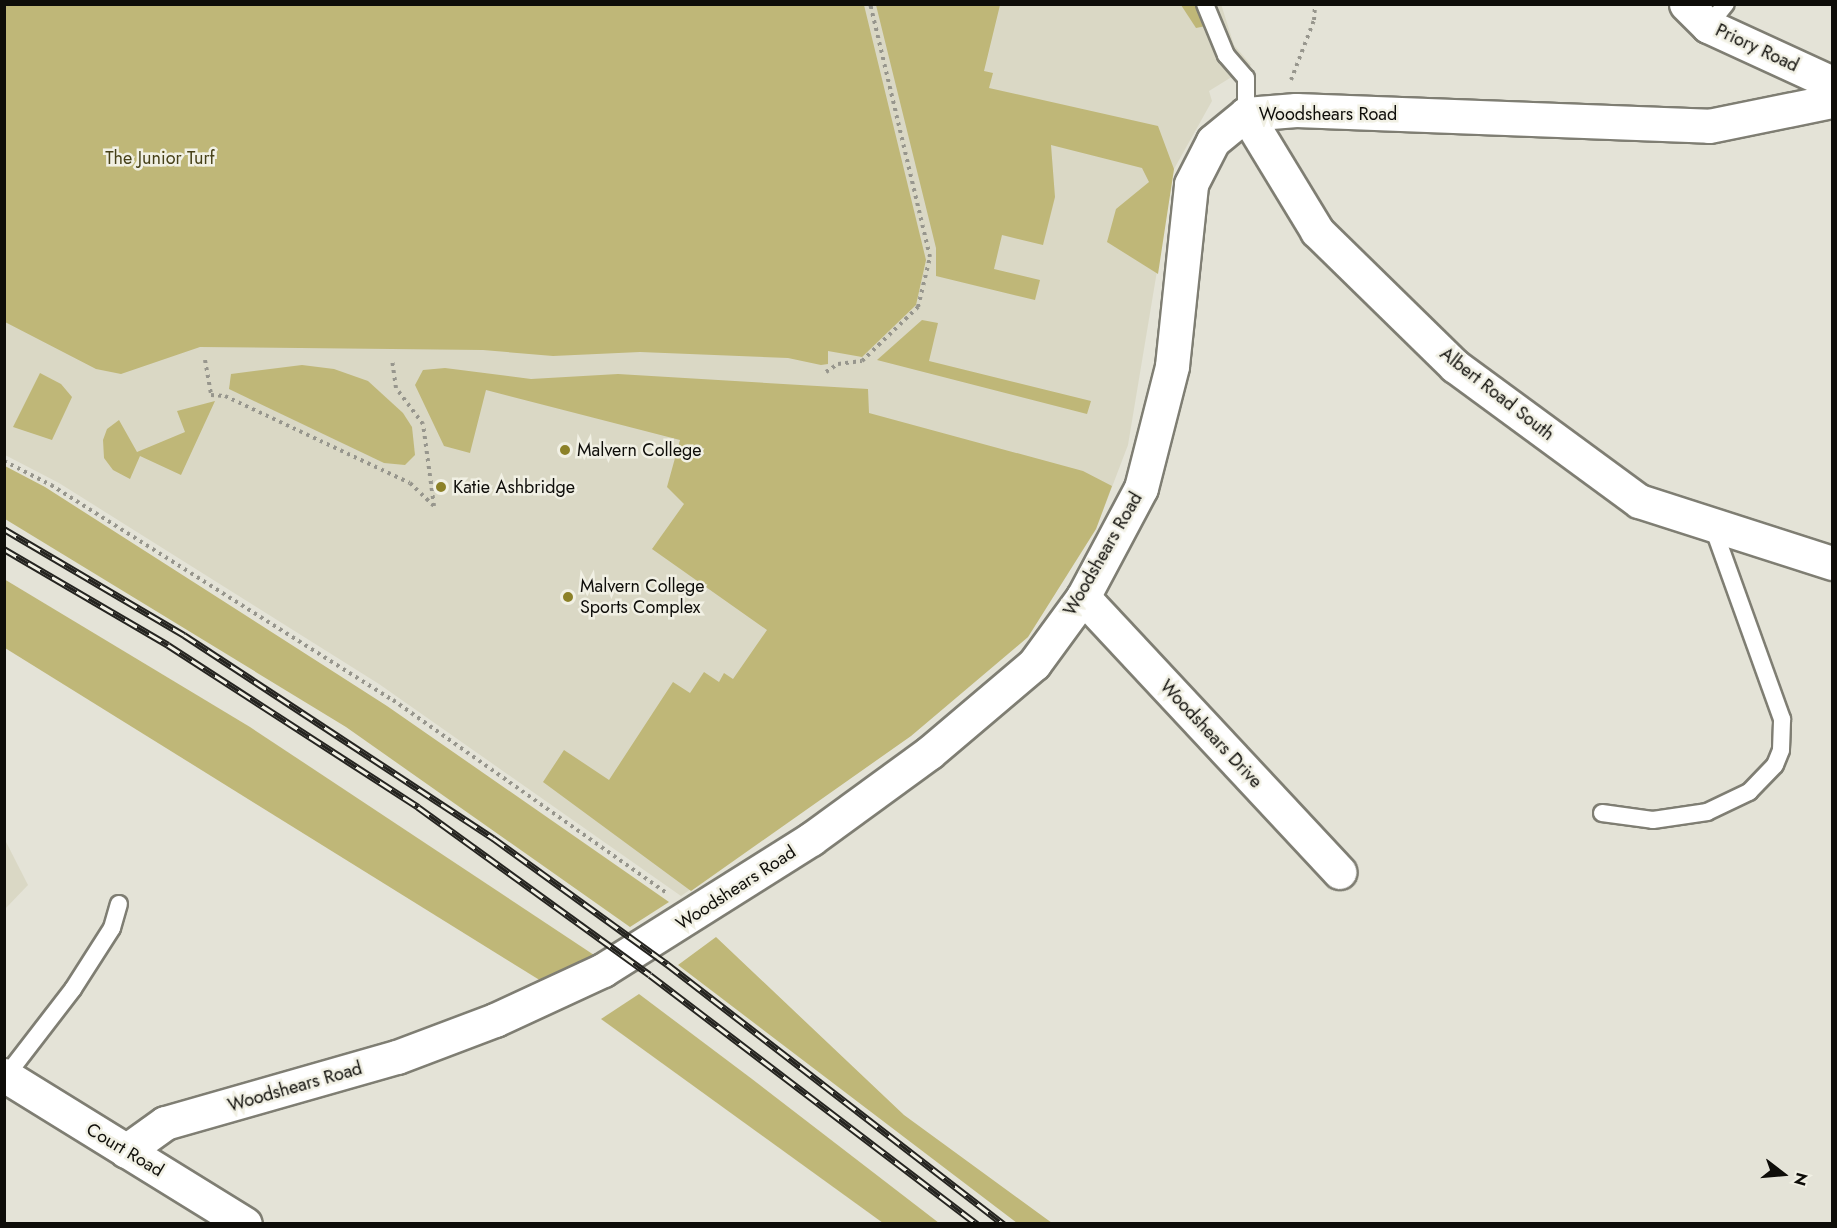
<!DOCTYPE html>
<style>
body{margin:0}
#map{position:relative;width:1837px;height:1228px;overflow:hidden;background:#e4e3d7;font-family:Jost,sans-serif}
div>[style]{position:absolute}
.built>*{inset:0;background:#dad8c5}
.green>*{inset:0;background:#bfb778}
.path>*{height:4px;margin-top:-2px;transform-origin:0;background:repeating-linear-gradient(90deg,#97968d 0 3px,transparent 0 7.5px)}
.roads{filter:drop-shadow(2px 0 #7f7e73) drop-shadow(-2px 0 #7f7e73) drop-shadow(0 2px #7f7e73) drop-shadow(0 -2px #7f7e73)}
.service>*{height:16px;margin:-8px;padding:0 8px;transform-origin:8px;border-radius:8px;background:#fff}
.minor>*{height:33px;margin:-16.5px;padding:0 16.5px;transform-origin:16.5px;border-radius:16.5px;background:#fff}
.tertiary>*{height:33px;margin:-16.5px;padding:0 16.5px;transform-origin:16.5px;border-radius:16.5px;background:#fff}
.rail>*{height:7px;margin-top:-3.5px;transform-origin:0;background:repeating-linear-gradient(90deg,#f1f0e4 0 14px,#252420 0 28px);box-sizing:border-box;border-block:2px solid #252420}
.dots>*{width:16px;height:16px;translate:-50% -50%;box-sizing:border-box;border:3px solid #f1f0e4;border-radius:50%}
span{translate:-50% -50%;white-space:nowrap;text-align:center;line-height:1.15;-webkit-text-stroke:5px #f1f0e4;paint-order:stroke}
.street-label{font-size:18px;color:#0e0d09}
.park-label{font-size:18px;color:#464018}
.poi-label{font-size:18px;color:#0e0d09}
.left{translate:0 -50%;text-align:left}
.frame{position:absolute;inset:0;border:6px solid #0e0d09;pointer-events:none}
.north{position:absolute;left:1753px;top:1144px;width:60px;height:60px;-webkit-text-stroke:4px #f1f0e4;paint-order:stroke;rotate:106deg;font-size:16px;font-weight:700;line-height:24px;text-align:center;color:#0e0d09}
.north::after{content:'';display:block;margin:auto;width:21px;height:27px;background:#0e0d09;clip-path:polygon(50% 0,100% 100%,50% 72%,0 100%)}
</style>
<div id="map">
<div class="built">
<div style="clip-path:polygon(1221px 4px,1234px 45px,1251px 65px,1209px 91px,1212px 101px,1174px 169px,1128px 445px,1096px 529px,1028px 637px,911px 736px,681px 896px,379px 684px,59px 483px,5px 455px,4px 5px)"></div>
<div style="clip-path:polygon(5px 840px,28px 885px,5px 909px,4px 909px)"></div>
</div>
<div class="green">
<div style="clip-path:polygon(4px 5px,864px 5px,926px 260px,916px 305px,862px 357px,828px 351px,828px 364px,821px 365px,788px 358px,640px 352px,553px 356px,483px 350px,200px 347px,121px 374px,96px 369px,5px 322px)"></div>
<div style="clip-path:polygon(876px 5px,1000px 5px,984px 71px,993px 73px,989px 88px,1158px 126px,1174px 169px,1158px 274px,1107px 242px,1116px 209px,1149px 182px,1142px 168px,1051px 145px,1055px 197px,1043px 245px,1002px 235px,994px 269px,1040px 280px,1035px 300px,936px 276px,936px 248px)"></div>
<div style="clip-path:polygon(1181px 5px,1196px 5px,1206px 26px,1196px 28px)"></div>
<div style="clip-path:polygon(922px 320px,938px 323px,929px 361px,1091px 401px,1087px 414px,877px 360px)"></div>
<div style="clip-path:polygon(302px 365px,334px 369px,368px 381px,403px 413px,412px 427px,415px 455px,405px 465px,384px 463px,229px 389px,231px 374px)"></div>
<div style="clip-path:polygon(445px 368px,531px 379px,618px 374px,868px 389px,869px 413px,1083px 471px,1112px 486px,1096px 529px,1028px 637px,911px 736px,691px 891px,543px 782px,564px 750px,609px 780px,673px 682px,690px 693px,704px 672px,719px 682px,724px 673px,733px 679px,767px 630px,652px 549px,684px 504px,667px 487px,680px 440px,486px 390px,470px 453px,444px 446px,415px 385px,423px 370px)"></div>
<div style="clip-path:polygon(40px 373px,61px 384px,72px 397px,52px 440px,13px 427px)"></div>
<div style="clip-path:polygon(215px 401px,181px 475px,140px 456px,130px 479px,113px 470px,104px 458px,103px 440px,107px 429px,119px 420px,137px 452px,185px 432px,177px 411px)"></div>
<div style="clip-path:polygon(5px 466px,45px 487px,387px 706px,669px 902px,630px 927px,346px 727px,5px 519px)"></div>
<div style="clip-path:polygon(4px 579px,250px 727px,597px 957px,546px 984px,5px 648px)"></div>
<div style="clip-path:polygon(716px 937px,904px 1115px,1052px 1223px,1017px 1223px,678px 965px)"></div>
<div style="clip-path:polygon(639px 994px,752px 1079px,939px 1223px,883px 1223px,601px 1019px)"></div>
</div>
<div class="path">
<div style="left:1291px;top:80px;width:64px;rotate:-69deg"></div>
<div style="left:1314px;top:20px;width:16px;rotate:-86deg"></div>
<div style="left:205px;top:360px;width:36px;rotate:80deg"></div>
<div style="left:211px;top:395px;width:14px;rotate:4deg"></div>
<div style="left:225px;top:396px;width:204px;rotate:25.2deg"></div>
<div style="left:410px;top:483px;width:33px;rotate:44deg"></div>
<div style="left:434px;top:506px;width:83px;rotate:-97.6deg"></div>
<div style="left:423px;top:424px;width:45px;rotate:-126.9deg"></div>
<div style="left:396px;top:388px;width:27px;rotate:-98deg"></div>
<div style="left:826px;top:372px;width:14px;rotate:-34deg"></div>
<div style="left:838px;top:364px;width:24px;rotate:-7deg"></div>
<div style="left:862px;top:361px;width:78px;rotate:-44deg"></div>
<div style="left:918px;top:307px;width:51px;rotate:-76.5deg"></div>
<div style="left:930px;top:257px;width:260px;rotate:-103.3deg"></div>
<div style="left:4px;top:461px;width:53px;rotate:27.1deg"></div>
<div style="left:51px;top:485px;width:404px;rotate:32.2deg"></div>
<div style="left:393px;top:700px;width:335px;rotate:35.2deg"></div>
</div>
<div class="roads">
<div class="service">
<div style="left:1205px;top:4px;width:55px;rotate:67.6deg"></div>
<div style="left:1226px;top:55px;width:30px;rotate:49deg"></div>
<div style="left:1246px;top:78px;width:36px;rotate:90deg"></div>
<div style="left:1708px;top:26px;width:28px;rotate:-51deg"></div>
<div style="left:1602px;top:813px;width:51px;rotate:7.8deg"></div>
<div style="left:1653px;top:820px;width:55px;rotate:-8.4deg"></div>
<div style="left:1707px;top:812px;width:47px;rotate:-25.5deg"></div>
<div style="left:1749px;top:792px;width:37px;rotate:-46deg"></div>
<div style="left:1775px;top:765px;width:16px;rotate:-68deg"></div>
<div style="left:1781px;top:750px;width:31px;rotate:-88deg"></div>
<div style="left:1782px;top:719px;width:206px;rotate:-109.8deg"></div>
<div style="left:6px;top:1076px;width:110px;rotate:-52.4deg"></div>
<div style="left:73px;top:989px;width:72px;rotate:-57.4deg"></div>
<div style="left:112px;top:928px;width:25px;rotate:-74deg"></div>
</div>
<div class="minor">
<div style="left:1686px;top:4px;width:31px;rotate:45deg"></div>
<div style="left:1708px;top:26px;width:136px;rotate:24.7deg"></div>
<div style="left:1246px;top:114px;width:137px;rotate:58.7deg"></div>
<div style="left:1317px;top:231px;width:193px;rotate:44.4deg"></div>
<div style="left:1455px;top:366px;width:228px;rotate:36.3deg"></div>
<div style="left:1639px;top:501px;width:203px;rotate:17.8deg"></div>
<div style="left:1083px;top:597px;width:376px;rotate:47deg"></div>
<div style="left:126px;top:1151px;width:48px;rotate:-35.7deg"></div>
<div style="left:165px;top:1123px;width:241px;rotate:-15.9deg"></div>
<div style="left:397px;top:1057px;width:105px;rotate:-20.7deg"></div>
<div style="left:495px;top:1020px;width:119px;rotate:-24.8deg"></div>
<div style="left:603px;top:970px;width:246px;rotate:-32.2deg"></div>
<div style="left:811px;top:839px;width:146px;rotate:-36.1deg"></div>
<div style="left:929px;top:753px;width:138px;rotate:-40.3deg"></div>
<div style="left:1034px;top:664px;width:83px;rotate:-53.8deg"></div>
<div style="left:1083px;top:597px;width:123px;rotate:-62deg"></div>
<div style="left:1141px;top:488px;width:126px;rotate:-75.7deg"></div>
<div style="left:1172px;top:366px;width:183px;rotate:-84deg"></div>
<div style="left:1191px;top:184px;width:48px;rotate:-62.9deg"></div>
<div style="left:1213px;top:141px;width:43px;rotate:-39.3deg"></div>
<div style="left:1246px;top:114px;width:50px;rotate:-4.6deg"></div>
<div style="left:1296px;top:110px;width:413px;rotate:2.2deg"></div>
<div style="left:1709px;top:126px;width:126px;rotate:-11.5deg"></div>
</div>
<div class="tertiary">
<div style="left:4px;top:1075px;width:283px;rotate:31.7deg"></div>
</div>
</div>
<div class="rail">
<div style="left:4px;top:529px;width:209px;rotate:30.5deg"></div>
<div style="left:184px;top:635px;width:370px;rotate:33.3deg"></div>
<div style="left:493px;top:838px;width:215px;rotate:35.9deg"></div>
<div style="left:667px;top:964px;width:426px;rotate:37.7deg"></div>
<div style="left:4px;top:549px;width:190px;rotate:30.3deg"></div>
<div style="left:168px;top:645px;width:298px;rotate:32.9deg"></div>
<div style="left:418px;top:807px;width:286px;rotate:35.9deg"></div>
<div style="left:650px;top:975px;width:411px;rotate:37.3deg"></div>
</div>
<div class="dots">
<div style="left:565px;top:450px;background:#8c8128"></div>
<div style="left:441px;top:487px;background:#8c8128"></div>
<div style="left:568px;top:597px;background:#8c8128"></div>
</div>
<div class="street-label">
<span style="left:1757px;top:48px;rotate:25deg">Priory Road</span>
<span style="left:1328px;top:114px">Woodshears Road</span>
<span style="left:1497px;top:394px;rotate:38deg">Albert Road South</span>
<span style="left:1103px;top:554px;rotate:-60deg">Woodshears Road</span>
<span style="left:1211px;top:734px;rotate:47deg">Woodshears Drive</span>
<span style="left:736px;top:888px;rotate:-33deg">Woodshears Road</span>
<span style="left:295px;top:1087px;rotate:-16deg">Woodshears Road</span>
<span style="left:125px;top:1150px;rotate:31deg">Court Road</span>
</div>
<div class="park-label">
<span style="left:160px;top:158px">The Junior Turf</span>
</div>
<div class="poi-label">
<span class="left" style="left:577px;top:450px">Malvern College</span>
<span class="left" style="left:453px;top:487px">Katie Ashbridge</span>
<span class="left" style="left:580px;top:597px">Malvern College<br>Sports Complex</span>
</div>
<div class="frame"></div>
<div class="north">N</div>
</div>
